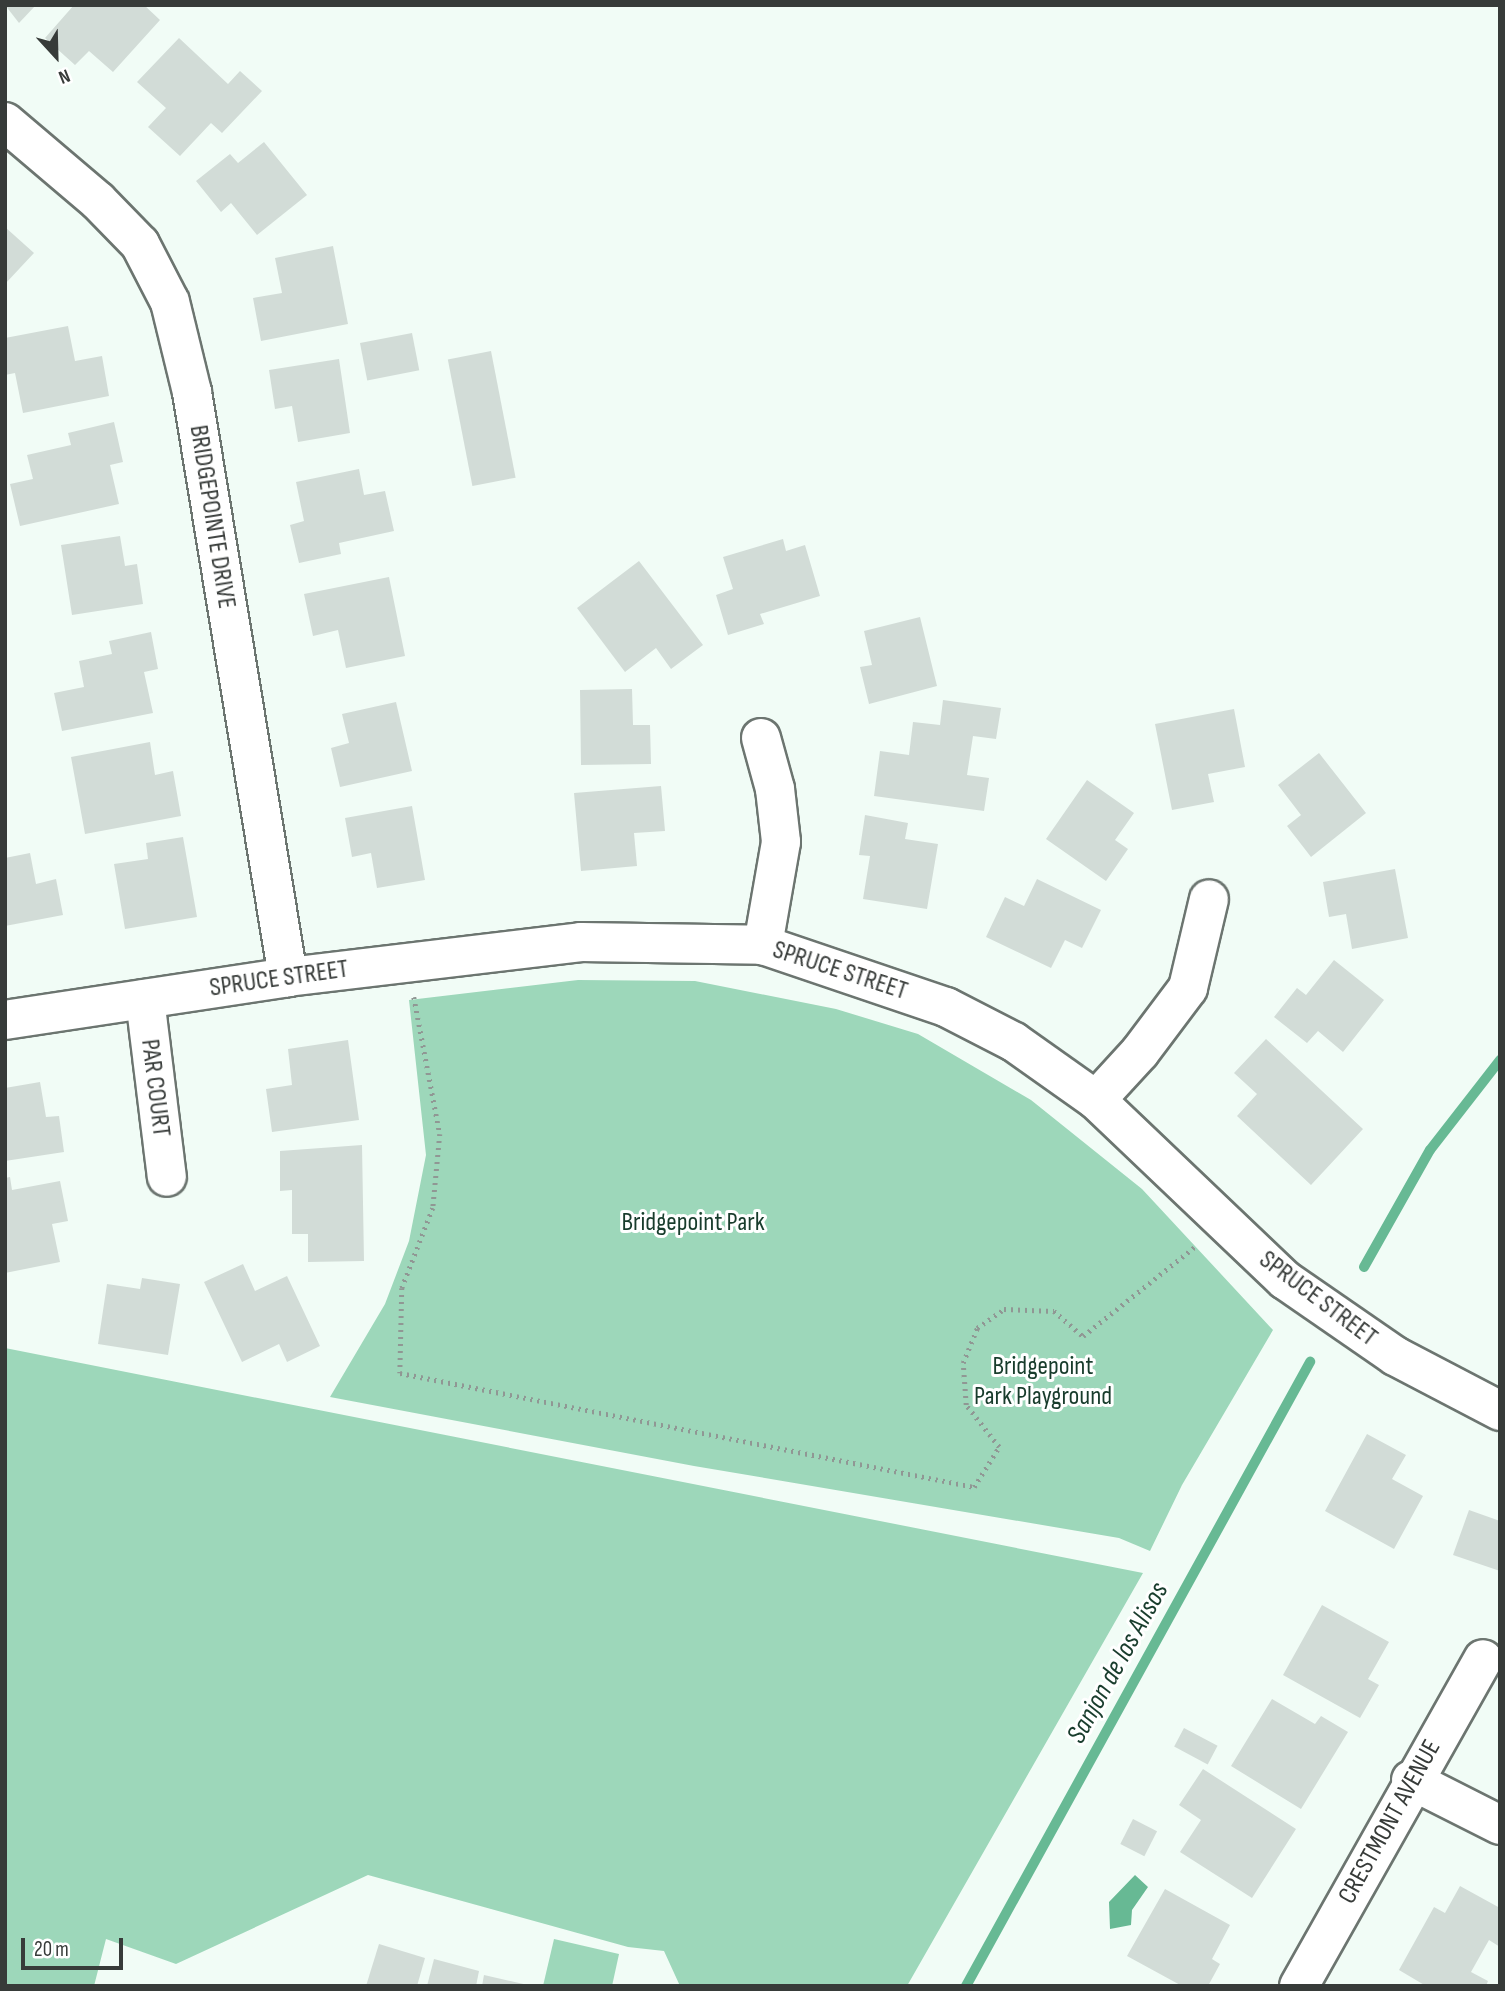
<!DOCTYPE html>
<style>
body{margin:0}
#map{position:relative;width:1505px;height:1991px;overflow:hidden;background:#f1fcf6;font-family:"Sofia Sans Condensed",sans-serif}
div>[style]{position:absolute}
.green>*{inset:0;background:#9dd7ba}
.water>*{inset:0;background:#67b994}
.stream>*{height:10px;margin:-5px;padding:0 5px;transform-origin:5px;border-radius:5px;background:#67b994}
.building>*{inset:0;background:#d2dcd7;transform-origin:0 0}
.path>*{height:4.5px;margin-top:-2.25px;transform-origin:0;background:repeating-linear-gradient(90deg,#909794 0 2px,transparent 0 7px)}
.roads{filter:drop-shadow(2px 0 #6c7570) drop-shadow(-2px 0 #6c7570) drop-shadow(0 2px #6c7570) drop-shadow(0 -2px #6c7570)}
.minor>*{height:38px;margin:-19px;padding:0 19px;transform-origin:19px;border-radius:19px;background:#fff}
span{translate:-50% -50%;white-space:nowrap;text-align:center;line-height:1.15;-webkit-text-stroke:6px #fff;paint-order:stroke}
.street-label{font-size:26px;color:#373b39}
.park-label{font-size:26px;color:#183c2c}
.water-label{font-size:28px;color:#193d2d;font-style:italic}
.frame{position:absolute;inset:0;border:7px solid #373b39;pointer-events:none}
.north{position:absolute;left:21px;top:21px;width:70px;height:70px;-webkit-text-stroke:5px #fff;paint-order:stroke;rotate:158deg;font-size:19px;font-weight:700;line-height:28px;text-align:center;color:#373b39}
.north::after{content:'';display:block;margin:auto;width:24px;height:32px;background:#373b39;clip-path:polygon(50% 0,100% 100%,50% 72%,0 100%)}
.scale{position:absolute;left:21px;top:1938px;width:102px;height:32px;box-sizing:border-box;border:4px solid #373b39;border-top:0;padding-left:9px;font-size:21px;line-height:24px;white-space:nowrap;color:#373b39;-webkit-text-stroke:5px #fff;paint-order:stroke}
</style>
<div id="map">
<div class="green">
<div style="clip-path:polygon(578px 980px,695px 981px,836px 1009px,918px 1034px,1031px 1100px,1142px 1189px,1273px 1330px,1182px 1485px,1150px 1551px,1119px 1538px,694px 1466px,330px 1397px,385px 1304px,409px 1241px,426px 1155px,409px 1000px)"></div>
<div style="clip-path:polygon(5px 1348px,1143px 1573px,907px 1986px,680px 1986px,664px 1951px,628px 1947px,368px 1875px,176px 1964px,106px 1939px,94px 1986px,5px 1986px)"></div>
<div style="clip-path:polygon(554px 1939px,619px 1954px,612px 1986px,543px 1986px)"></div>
</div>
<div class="water">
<div style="clip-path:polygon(1135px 1875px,1148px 1887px,1132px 1910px,1131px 1925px,1110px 1929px,1109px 1902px)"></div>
</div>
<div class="stream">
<div style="left:1364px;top:1267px;width:134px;rotate:-60.6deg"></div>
<div style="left:1430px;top:1150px;width:114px;rotate:-52.1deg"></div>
<div style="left:966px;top:1986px;width:713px;rotate:-61.13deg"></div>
</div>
<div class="building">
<div style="clip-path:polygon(5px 5px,36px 5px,19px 23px)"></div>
<div style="clip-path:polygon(74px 5px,144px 5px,160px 20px,113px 72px,89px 51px,75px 65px,45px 38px)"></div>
<div style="clip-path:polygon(179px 38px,228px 84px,240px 71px,262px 91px,222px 133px,211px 123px,180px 156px,148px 127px,166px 108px,137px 82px)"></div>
<div style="clip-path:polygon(264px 142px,307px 195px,257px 235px,231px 203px,221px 212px,196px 181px,230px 154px,238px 163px)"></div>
<div style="clip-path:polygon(5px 227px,34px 253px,5px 284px)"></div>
<div style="clip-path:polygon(333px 246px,348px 324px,261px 341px,253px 298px,282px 293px,275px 258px)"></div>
<div style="clip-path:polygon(68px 326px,75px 361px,102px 356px,109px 396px,23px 413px,15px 373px,5px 375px,5px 338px)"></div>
<div style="left:412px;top:333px;width:38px;height:53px;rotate:79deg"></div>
<div style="left:491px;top:351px;width:129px;height:44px;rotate:79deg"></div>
<div style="clip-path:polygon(339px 359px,350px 433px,298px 442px,292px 406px,275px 409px,269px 370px)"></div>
<div style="clip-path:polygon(114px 422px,123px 462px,110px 465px,119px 504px,20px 526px,10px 484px,33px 479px,27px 455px,71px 445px,68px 433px)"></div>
<div style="clip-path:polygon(359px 469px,364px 495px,385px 491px,394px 531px,339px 543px,341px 554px,299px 563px,290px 525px,304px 521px,296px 482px)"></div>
<div style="clip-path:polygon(120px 536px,125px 566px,137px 564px,143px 604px,72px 615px,61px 545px)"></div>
<div style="clip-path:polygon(783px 539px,786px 551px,805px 545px,820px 596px,760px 614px,764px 624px,728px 635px,716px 595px,733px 589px,723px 557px)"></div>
<div style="clip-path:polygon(639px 561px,703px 645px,671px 669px,656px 648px,625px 672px,577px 608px)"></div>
<div style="clip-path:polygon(389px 577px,405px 656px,346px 668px,338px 630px,313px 636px,304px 594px)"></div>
<div style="clip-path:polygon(920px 617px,937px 686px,869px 704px,860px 667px,872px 665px,864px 631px)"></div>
<div style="clip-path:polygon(151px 632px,158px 669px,144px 672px,153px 713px,62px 731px,54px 693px,84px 687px,79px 661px,112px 654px,109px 641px)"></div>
<div style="clip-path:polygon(632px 689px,633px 725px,650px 725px,651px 764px,581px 765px,580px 690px)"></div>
<div style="clip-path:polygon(943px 700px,1001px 708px,996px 739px,973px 736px,967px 775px,989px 778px,984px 811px,874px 796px,880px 751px,909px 755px,913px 722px,940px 725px)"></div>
<div style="clip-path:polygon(396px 702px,412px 771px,340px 787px,331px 748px,349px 743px,342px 714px)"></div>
<div style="clip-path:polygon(1234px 709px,1245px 767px,1208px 774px,1214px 802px,1172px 810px,1155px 724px)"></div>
<div style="clip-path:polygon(150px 742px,155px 775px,173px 771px,181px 816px,85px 834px,71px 757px)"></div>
<div style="clip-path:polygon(1319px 753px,1366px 813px,1311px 857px,1287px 826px,1301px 815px,1278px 785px)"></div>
<div style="clip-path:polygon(1087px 780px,1134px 813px,1115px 840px,1128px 849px,1106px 881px,1046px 839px)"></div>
<div style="clip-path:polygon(661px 786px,665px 831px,634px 833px,637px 866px,581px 871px,574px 793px)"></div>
<div style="clip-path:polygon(412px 806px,425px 880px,377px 888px,371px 853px,352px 857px,345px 818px)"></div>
<div style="clip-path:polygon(865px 815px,908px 823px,905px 839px,938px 844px,927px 909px,863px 899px,870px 856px,859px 855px)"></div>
<div style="clip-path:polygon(183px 837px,197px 917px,125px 929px,114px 864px,148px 859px,146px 843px)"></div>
<div style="clip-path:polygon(30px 853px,36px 884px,56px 879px,63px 915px,5px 926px,5px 858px)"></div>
<div style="clip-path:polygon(1395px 869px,1408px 938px,1352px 949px,1346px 914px,1329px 917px,1323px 882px)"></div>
<div style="clip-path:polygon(1037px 879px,1101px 910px,1082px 948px,1065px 940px,1051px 968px,986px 937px,1005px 897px,1024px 906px)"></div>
<div style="clip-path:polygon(1334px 960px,1384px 1000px,1343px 1052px,1318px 1031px,1307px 1043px,1274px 1017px,1297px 988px,1306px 995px)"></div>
<div style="clip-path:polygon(1266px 1039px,1363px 1129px,1311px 1185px,1237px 1116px,1257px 1094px,1234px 1073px)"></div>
<div style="clip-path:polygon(348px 1040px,359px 1120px,272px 1132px,266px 1089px,292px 1085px,288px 1049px)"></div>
<div style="clip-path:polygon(40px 1082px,46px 1117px,59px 1116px,64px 1152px,5px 1161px,5px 1088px)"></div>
<div style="clip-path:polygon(362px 1145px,364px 1261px,308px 1262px,308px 1234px,292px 1234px,292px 1190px,280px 1191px,280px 1151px)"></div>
<div style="clip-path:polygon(10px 1177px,12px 1190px,60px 1181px,68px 1221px,52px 1224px,60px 1262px,5px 1273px,5px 1178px)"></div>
<div style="clip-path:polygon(243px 1264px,255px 1291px,287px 1276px,320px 1346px,287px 1362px,279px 1344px,242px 1362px,204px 1282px)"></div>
<div style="clip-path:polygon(142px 1278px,180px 1284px,168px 1355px,98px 1344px,107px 1284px,140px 1289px)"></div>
<div style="clip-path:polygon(1367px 1434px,1406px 1455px,1392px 1479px,1423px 1496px,1394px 1549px,1325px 1511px)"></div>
<div style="clip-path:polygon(1469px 1510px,1500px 1521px,1500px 1571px,1453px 1555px)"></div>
<div style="clip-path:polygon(1322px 1605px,1389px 1642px,1368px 1679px,1379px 1685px,1360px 1718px,1283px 1675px)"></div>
<div style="clip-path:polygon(1272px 1699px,1315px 1724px,1321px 1716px,1348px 1732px,1301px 1809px,1231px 1766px)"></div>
<div style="left:1184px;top:1728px;width:38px;height:21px;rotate:28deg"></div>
<div style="clip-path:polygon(1203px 1769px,1296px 1829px,1252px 1898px,1180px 1852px,1201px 1820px,1179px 1805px)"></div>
<div style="left:1133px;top:1819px;width:27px;height:28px;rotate:27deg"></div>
<div style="clip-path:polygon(1460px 1886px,1500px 1908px,1500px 1947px,1489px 1940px,1471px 1972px,1488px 1981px,1486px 1986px,1426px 1986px,1399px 1970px,1434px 1907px,1445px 1913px)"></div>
<div style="clip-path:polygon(1165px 1889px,1230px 1925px,1212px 1959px,1220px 1964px,1208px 1986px,1182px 1986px,1127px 1956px)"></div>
<div style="clip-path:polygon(379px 1944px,425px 1958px,417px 1986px,366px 1986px)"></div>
<div style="clip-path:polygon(434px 1959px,479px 1971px,476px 1986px,427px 1986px)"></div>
<div style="clip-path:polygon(484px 1975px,528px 1985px,528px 1986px,482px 1986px)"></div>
</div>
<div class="path">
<div style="left:414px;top:997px;width:139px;rotate:79.3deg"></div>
<div style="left:440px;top:1134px;width:74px;rotate:95.4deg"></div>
<div style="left:433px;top:1208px;width:86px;rotate:111.2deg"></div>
<div style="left:402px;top:1288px;width:85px;rotate:91.3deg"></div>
<div style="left:400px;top:1373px;width:585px;rotate:11.23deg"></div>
<div style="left:974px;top:1487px;width:47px;rotate:-58deg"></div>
<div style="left:999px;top:1447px;width:53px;rotate:-128.2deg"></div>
<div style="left:966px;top:1405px;width:42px;rotate:-94.1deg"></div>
<div style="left:963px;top:1363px;width:38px;rotate:-68deg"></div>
<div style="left:977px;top:1328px;width:33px;rotate:-35deg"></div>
<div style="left:1004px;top:1309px;width:50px;rotate:2.3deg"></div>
<div style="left:1054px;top:1311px;width:38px;rotate:41deg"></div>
<div style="left:1083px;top:1336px;width:146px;rotate:-38.6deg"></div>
</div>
<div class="roads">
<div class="minor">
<div style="left:5px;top:122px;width:122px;rotate:40.3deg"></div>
<div style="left:98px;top:201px;width:60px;rotate:45.7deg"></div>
<div style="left:140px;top:244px;width:65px;rotate:62.7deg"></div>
<div style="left:170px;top:302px;width:93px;rotate:76.3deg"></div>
<div style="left:192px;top:392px;width:593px;rotate:80.68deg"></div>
<div style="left:761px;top:738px;width:53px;rotate:74.6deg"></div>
<div style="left:775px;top:789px;width:53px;rotate:83.5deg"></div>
<div style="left:781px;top:842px;width:105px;rotate:99.9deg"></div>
<div style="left:145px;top:999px;width:179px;rotate:83deg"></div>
<div style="left:5px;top:1020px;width:286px;rotate:-8.6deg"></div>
<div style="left:288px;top:977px;width:295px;rotate:-6.8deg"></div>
<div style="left:581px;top:942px;width:182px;rotate:0.9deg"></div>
<div style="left:763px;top:945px;width:193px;rotate:18.7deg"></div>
<div style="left:946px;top:1007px;width:76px;rotate:27.2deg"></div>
<div style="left:1014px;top:1042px;width:100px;rotate:35.3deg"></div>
<div style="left:1096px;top:1100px;width:261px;rotate:43.6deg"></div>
<div style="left:1285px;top:1280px;width:134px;rotate:34.6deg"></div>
<div style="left:1395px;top:1356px;width:119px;rotate:27.6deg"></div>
<div style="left:1096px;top:1100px;width:65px;rotate:-47.5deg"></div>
<div style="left:1140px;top:1052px;width:80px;rotate:-53.1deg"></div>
<div style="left:1188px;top:988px;width:91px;rotate:-76.7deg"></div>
<div style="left:1411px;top:1780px;width:100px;rotate:26.8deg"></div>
<div style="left:1299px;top:1986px;width:375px;rotate:-60.6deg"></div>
</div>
</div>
<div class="street-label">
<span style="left:212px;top:517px;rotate:81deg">BRIDGEPOINTE DRIVE</span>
<span style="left:840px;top:971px;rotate:18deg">SPRUCE STREET</span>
<span style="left:279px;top:979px;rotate:-8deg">SPRUCE STREET</span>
<span style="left:155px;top:1088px;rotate:83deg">PAR COURT</span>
<span style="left:1318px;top:1299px;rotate:37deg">SPRUCE STREET</span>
<span style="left:1390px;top:1822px;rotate:-61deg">CRESTMONT AVENUE</span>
</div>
<div class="park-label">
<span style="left:693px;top:1223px">Bridgepoint Park</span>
<span style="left:1043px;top:1382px">Bridgepoint<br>Park Playground</span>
</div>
<div class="water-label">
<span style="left:1118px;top:1663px;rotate:-61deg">Sanjon de los Alisos</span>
</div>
<div class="frame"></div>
<div class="north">N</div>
<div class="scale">20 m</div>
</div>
